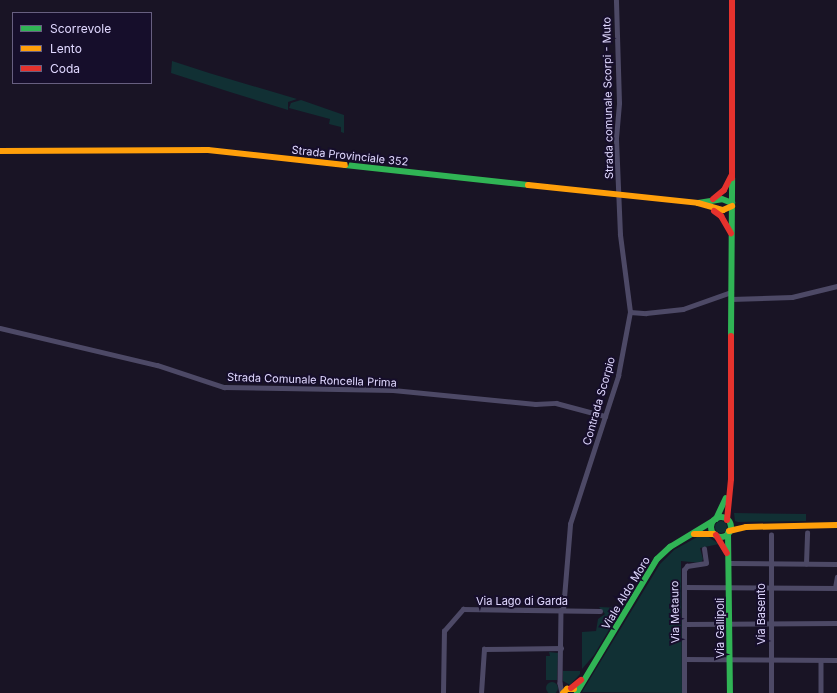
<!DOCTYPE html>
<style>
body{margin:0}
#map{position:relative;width:837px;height:693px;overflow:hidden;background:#191425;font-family:Inter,sans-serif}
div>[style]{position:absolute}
.green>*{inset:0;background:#113034}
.round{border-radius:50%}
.street>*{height:4.5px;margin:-2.25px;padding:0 2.25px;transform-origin:2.25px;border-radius:2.25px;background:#4d4966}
.fast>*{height:6px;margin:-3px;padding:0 3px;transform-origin:3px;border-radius:3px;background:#30b455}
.fast>.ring{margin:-3px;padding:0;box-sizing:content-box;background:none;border:6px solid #30b455;border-radius:50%}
.slow>*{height:6px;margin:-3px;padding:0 3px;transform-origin:3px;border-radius:3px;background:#ff9f0a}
.jam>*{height:6px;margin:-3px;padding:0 3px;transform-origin:3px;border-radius:3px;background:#e5322d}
span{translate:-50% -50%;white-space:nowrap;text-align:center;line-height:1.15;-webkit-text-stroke:4px #160e2b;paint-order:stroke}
.street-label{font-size:11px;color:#e0d8ff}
.legend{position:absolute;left:12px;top:12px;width:140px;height:72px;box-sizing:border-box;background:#160e2b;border:1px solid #675f80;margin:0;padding:5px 7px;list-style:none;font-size:12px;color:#e0d8ff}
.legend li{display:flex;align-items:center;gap:8px;height:20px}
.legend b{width:20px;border:1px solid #675f80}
</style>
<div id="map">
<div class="green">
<div style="clip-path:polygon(172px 61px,209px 73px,297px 99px,288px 102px,288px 110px,230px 92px,171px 73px)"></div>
<div style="clip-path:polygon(301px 100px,344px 115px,344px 133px,341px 132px,341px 127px,329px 124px,330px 119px,289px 108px,291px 103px)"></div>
<div style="clip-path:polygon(734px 513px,806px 514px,806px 521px,738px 522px,735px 521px)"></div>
<div class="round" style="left:715px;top:521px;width:12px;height:12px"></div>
<div style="clip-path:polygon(699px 536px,707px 536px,719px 544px,700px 548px,703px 559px,701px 563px,681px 561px,682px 693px,582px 692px,660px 564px,674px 550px)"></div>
<div style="clip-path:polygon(599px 607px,622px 608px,594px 655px,582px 669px,582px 632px,596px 631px,598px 619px,605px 614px)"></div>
<div style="clip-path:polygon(549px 652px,558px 653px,557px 680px,546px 680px,546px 656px,550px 656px)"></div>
<div style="clip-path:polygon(563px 671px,580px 671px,580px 674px,570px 685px,563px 681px)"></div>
<div class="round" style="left:546px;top:682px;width:12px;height:12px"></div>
</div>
<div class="street">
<div style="left:731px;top:299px;width:61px;rotate:-1.9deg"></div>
<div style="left:792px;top:297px;width:46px;rotate:-13.7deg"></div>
<div style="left:630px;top:312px;width:16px;rotate:4deg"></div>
<div style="left:646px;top:313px;width:37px;rotate:-6deg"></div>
<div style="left:683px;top:309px;width:51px;rotate:-19.5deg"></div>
<div style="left:0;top:328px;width:161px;rotate:13.3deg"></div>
<div style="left:157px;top:365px;width:71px;rotate:18.2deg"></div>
<div style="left:224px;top:387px;width:169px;rotate:1deg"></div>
<div style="left:393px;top:390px;width:143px;rotate:5.6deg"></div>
<div style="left:535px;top:404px;width:21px;rotate:-3deg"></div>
<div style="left:556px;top:403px;width:51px;rotate:14.9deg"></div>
<div style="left:729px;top:563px;width:108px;rotate:0.5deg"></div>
<div style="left:806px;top:564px;width:31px;rotate:-88deg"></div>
<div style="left:684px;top:587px;width:153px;rotate:0.4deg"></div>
<div style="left:835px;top:588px;width:11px;rotate:-80deg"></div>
<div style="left:561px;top:610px;width:73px;rotate:90.8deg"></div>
<div style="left:560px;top:683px;width:10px;rotate:79deg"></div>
<div style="left:563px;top:610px;width:86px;rotate:-85.3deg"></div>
<div style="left:570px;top:524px;width:156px;rotate:-72deg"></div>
<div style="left:618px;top:376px;width:65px;rotate:-79.4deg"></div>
<div style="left:630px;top:312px;width:78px;rotate:-97.4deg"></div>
<div style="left:620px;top:235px;width:97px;rotate:-92.4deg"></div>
<div style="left:616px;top:138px;width:35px;rotate:-85deg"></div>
<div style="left:619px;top:103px;width:103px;rotate:-91.7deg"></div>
<div style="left:685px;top:624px;width:152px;rotate:-0.4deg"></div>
<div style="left:684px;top:659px;width:153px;rotate:0.4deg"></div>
<div style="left:821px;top:660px;width:33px;rotate:90deg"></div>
<div style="left:443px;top:693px;width:62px;rotate:-89.1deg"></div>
<div style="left:444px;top:631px;width:29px;rotate:-49deg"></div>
<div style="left:463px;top:609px;width:137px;rotate:0.8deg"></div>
<div style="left:481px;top:693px;width:44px;rotate:-86.1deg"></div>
<div style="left:484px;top:649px;width:77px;rotate:-0.7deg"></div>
<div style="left:684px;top:693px;width:123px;rotate:-90deg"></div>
<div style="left:684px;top:570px;width:5px;rotate:-53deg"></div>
<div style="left:687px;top:566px;width:19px;rotate:-9deg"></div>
<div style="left:706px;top:563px;width:14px;rotate:-98deg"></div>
<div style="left:771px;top:693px;width:158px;rotate:-90deg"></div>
</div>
<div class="fast">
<div style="left:345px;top:165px;width:184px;rotate:6.2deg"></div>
<div style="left:698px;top:203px;width:24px;rotate:-9deg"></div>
<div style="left:722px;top:199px;width:11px;rotate:22deg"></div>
<div style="left:731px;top:336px;width:158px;rotate:-89.6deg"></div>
<div class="ring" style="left:711px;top:517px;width:14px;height:14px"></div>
<div style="left:716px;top:519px;width:23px;rotate:-65deg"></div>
<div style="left:728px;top:533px;width:160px;rotate:89.3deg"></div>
<div style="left:577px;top:692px;width:155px;rotate:-59deg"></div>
<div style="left:657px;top:559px;width:18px;rotate:-43deg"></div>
<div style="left:670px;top:547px;width:50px;rotate:-31.2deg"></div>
</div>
<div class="slow">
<div style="left:0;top:151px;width:208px;rotate:-0.3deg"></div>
<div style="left:208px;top:150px;width:138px;rotate:6.2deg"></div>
<div style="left:528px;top:185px;width:171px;rotate:6deg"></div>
<div style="left:698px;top:203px;width:26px;rotate:16deg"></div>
<div style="left:723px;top:210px;width:10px;rotate:-24deg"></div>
<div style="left:729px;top:531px;width:17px;rotate:-13deg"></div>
<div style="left:746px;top:527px;width:91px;rotate:-1.3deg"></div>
<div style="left:694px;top:534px;width:20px"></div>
<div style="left:563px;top:693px;width:6px;rotate:-45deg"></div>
<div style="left:567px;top:689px;width:7px"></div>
</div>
<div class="jam">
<div style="left:732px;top:178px;width:178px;rotate:-90deg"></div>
<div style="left:713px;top:199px;width:14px;rotate:-39deg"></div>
<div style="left:724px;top:190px;width:16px;rotate:-63deg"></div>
<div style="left:714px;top:211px;width:9px;rotate:36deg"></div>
<div style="left:721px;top:216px;width:20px;rotate:60deg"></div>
<div style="left:727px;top:520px;width:41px;rotate:-84.4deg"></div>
<div style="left:731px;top:479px;width:143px;rotate:-90deg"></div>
<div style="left:716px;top:535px;width:21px;rotate:59deg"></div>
<div style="left:571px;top:688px;width:13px;rotate:-39deg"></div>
</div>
<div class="street-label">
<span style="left:608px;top:98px;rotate:-91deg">Strada comunale Scorpi - Muto</span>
<span style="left:350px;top:156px;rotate:6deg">Strada Provinciale 352</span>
<span style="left:312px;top:380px;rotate:2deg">Strada Comunale Roncella Prima</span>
<span style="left:599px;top:401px;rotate:-74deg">Contrada Scorpio</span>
<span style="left:626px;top:593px;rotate:-59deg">Viale Aldo Moro</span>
<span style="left:522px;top:601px">Via Lago di Garda</span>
<span style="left:675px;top:612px;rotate:-91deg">Via Metauro</span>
<span style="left:761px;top:614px;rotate:-90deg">Via Basento</span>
<span style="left:720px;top:628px;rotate:-90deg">Via Gallipoli</span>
</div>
<ul class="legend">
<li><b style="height:5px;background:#30b455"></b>Scorrevole</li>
<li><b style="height:5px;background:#ff9f0a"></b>Lento</li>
<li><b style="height:5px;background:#e5322d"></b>Coda</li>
</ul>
</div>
